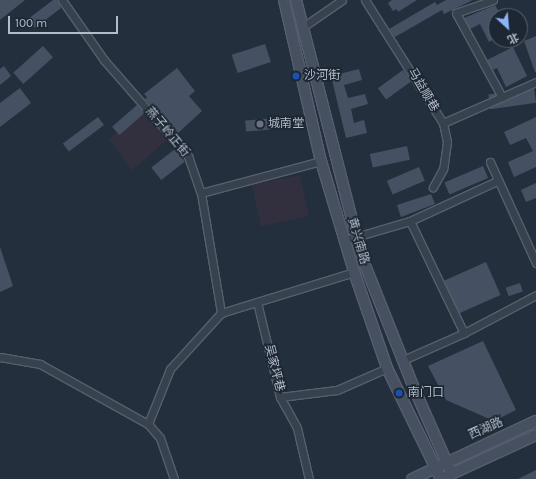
<!DOCTYPE html>
<meta charset="utf-8">
<style>
body{margin:0}
#map{position:relative;width:536px;height:479px;overflow:hidden;background:#242f3e;font-family:Karla,"Noto Sans SC",sans-serif}
div>[style]{position:absolute}
.medical>*{inset:0;background:#32303f;transform-origin:0 0}
.building>*{inset:0;background:#455162;transform-origin:0 0}
.roads{filter:drop-shadow(1px 0 #565f6c) drop-shadow(-1px 0 #565f6c) drop-shadow(0 1px #565f6c) drop-shadow(0 -1px #565f6c)}
.minor>*{height:7px;margin:-3.5px;padding:0 3.5px;transform-origin:3.5px;border-radius:3.5px;background:#38414e}
.secondary>*{height:10px;margin:-5px;padding:0 5px;transform-origin:5px;border-radius:5px;background:#465061}
.dots>*{width:11px;height:11px;translate:-50% -50%;box-sizing:border-box;border:2px solid #1d2633;border-radius:50%}
span{translate:-50% -50%;white-space:nowrap;text-align:center;line-height:1.15;-webkit-text-stroke:3.5px #1d2633;paint-order:stroke}
.poi-label{font-size:12px;color:#b4bcc9}
.left{translate:0 -50%;text-align:left}
.street-label{font-size:12px;color:#b4bcc9}
.north{position:absolute;left:488px;top:8px;width:40px;height:40px;box-sizing:border-box;background:#1d2633;border:1px solid #59626f;border-radius:50%;rotate:154deg;font-size:11px;font-weight:700;line-height:16px;text-align:center;color:#b4bcc9}
.north::after{content:'';display:block;margin:auto;width:14px;height:18px;background:#8ab4f8;clip-path:polygon(50% 0,100% 100%,50% 72%,0 100%)}
.scale{position:absolute;left:8px;top:16px;width:110px;height:18px;box-sizing:border-box;border:2px solid #b4bcc9;border-top:0;padding-left:5px;font-size:12px;line-height:14px;white-space:nowrap;color:#b4bcc9;-webkit-text-stroke:3px #1d2633;paint-order:stroke}
</style>
<div id="map">
<div class="medical">
<div style="clip-path:polygon(139px 110px,167px 140px,132px 170px,109px 139px)"></div>
<div style="left:300px;top:175px;width:42px;height:49px;rotate:78deg"></div>
</div>
<div class="building">
<div style="clip-path:polygon(0 0,25px 0,0 20px)"></div>
<div style="clip-path:polygon(53px 0,57px 0,61px 8px,35px 28px,28px 19px)"></div>
<div style="clip-path:polygon(392px 0,417px 0,398px 12px,397px 9px,393px 11px,388px 3px)"></div>
<div style="clip-path:polygon(446px 0,473px 0,444px 14px,442px 10px,395px 37px,389px 29px,435px 2px,437px 5px)"></div>
<div style="clip-path:polygon(495px 5px,500px 14px,490px 19px,496px 38px,489px 42px,480px 24px,470px 29px,464px 18px)"></div>
<div style="clip-path:polygon(536px 36px,536px 72px,535px 72px,524px 41px)"></div>
<div style="left:265px;top:44px;width:19px;height:35px;rotate:72deg"></div>
<div style="left:43px;top:46px;width:15px;height:40px;rotate:48deg"></div>
<div style="clip-path:polygon(513px 47px,527px 76px,506px 87px,497px 68px,493px 70px,487px 60px)"></div>
<div style="clip-path:polygon(4px 66px,11px 76px,0 85px,0 69px)"></div>
<div style="clip-path:polygon(177px 68px,195px 91px,189px 96px,202px 111px,177px 134px,145px 99px,147px 97px,144px 94px)"></div>
<div style="clip-path:polygon(359px 69px,362px 80px,344px 85px,348px 98px,365px 94px,368px 104px,351px 109px,354px 123px,364px 120px,367px 133px,346px 138px,331px 76px)"></div>
<div style="left:403px;top:70px;width:14px;height:31px;rotate:54deg"></div>
<div style="clip-path:polygon(20px 88px,31px 103px,0 127px,0 103px)"></div>
<div style="left:534px;top:88px;width:15px;height:46px;rotate:82deg"></div>
<div style="left:137px;top:105px;width:11px;height:33px;rotate:49deg"></div>
<div style="left:98px;top:117px;width:10px;height:44px;rotate:53deg"></div>
<div style="clip-path:polygon(536px 117px,536px 167px,514px 177px,508px 162px,533px 151px,526px 138px,510px 145px,504px 132px)"></div>
<div style="left:275px;top:118px;width:11px;height:30px;rotate:85deg"></div>
<div style="left:407px;top:146px;width:14px;height:38px;rotate:78deg"></div>
<div style="left:175px;top:149px;width:16px;height:30px;rotate:52deg"></div>
<div style="left:483px;top:166px;width:13px;height:42px;rotate:67deg"></div>
<div style="left:419px;top:167px;width:15px;height:35px;rotate:67deg"></div>
<div style="clip-path:polygon(536px 183px,536px 198px,526px 202px,521px 190px)"></div>
<div style="clip-path:polygon(431px 194px,435px 204px,401px 217px,397px 205px)"></div>
<div style="clip-path:polygon(0 247px,13px 286px,0 292px)"></div>
<div style="left:486px;top:262px;width:36px;height:46px;rotate:66deg"></div>
<div style="left:520px;top:283px;width:9px;height:15px;rotate:72deg"></div>
<div style="clip-path:polygon(483px 341px,516px 410px,494px 421px,446px 400px,428px 366px)"></div>
<div style="clip-path:polygon(536px 470px,536px 479px,518px 479px)"></div>
</div>
<div class="roads">
<div class="minor">
<div style="left:62px;top:0;width:73px;rotate:55deg"></div>
<div style="left:104px;top:60px;width:128px;rotate:48.8deg"></div>
<div style="left:188px;top:156px;width:39px;rotate:71deg"></div>
<div style="left:201px;top:193px;width:122px;rotate:80.5deg"></div>
<div style="left:365px;top:0;width:146px;rotate:57.6deg"></div>
<div style="left:443px;top:123px;width:19px;rotate:78deg"></div>
<div style="left:447px;top:142px;width:27px;rotate:98deg"></div>
<div style="left:443px;top:169px;width:21px;rotate:119deg"></div>
<div style="left:493px;top:0;width:39px;rotate:161deg"></div>
<div style="left:456px;top:13px;width:96px;rotate:61.3deg"></div>
<div style="left:303px;top:27px;width:47px;rotate:-34.7deg"></div>
<div style="left:443px;top:123px;width:102px;rotate:-23.8deg"></div>
<div style="left:490px;top:162px;width:111px;rotate:65.5deg"></div>
<div style="left:201px;top:193px;width:124px;rotate:-14.9deg"></div>
<div style="left:410px;top:221px;width:124px;rotate:64.3deg"></div>
<div style="left:345px;top:240px;width:68px;rotate:-16.3deg"></div>
<div style="left:410px;top:221px;width:96px;rotate:-24.7deg"></div>
<div style="left:257px;top:302px;width:98px;rotate:76.4deg"></div>
<div style="left:280px;top:397px;width:35px;rotate:61deg"></div>
<div style="left:297px;top:428px;width:52px;rotate:76.8deg"></div>
<div style="left:0;top:357px;width:41px;rotate:9.9deg"></div>
<div style="left:40px;top:364px;width:124px;rotate:29.1deg"></div>
<div style="left:148px;top:424px;width:18px;rotate:49deg"></div>
<div style="left:160px;top:438px;width:43px;rotate:71.1deg"></div>
<div style="left:403px;top:360px;width:67px;rotate:-23.9deg"></div>
<div style="left:464px;top:333px;width:81px;rotate:-27.8deg"></div>
<div style="left:280px;top:397px;width:57px;rotate:-7deg"></div>
<div style="left:337px;top:390px;width:55px;rotate:-23.7deg"></div>
<div style="left:148px;top:424px;width:59px;rotate:-68.2deg"></div>
<div style="left:170px;top:369px;width:76px;rotate:-47.7deg"></div>
<div style="left:221px;top:313px;width:139px;rotate:-17.1deg"></div>
</div>
<div class="secondary">
<div style="left:284px;top:0;width:165px;rotate:77.1deg"></div>
<div style="left:321px;top:161px;width:116px;rotate:73.4deg"></div>
<div style="left:354px;top:272px;width:102px;rotate:71deg"></div>
<div style="left:387px;top:368px;width:123px;rotate:64.1deg"></div>
<div style="left:296px;top:0;width:263px;rotate:75.7deg"></div>
<div style="left:361px;top:255px;width:141px;rotate:68.3deg"></div>
<div style="left:413px;top:386px;width:96px;rotate:66.1deg"></div>
<div style="left:447px;top:476px;width:98px;rotate:-24.7deg"></div>
<div style="left:412px;top:479px;width:137px;rotate:-25.1deg"></div>
</div>
</div>
<div class="dots">
<div style="left:296px;top:76px;background:#1a4fb4"></div>
<div style="left:260px;top:124px;background:#6b7280"></div>
<div style="left:399px;top:393px;background:#1a4fb4"></div>
</div>
<div class="poi-label">
<span class="left" style="left:304px;top:76px">沙河街</span>
<span class="left" style="left:268px;top:124px">城南堂</span>
<span class="left" style="left:408px;top:393px">南门口</span>
</div>
<div class="street-label">
<span style="left:423px;top:90px;rotate:59deg">马益顺巷</span>
<span style="left:167px;top:132px;rotate:50deg">燕子岭正街</span>
<span style="left:358px;top:241px;rotate:74deg">黄兴南路</span>
<span style="left:274px;top:368px;rotate:76deg">吴家坪巷</span>
<span style="left:486px;top:429px;rotate:-24deg">西湖路</span>
</div>
<div class="north">北</div>
<div class="scale">100 m</div>
</div>
